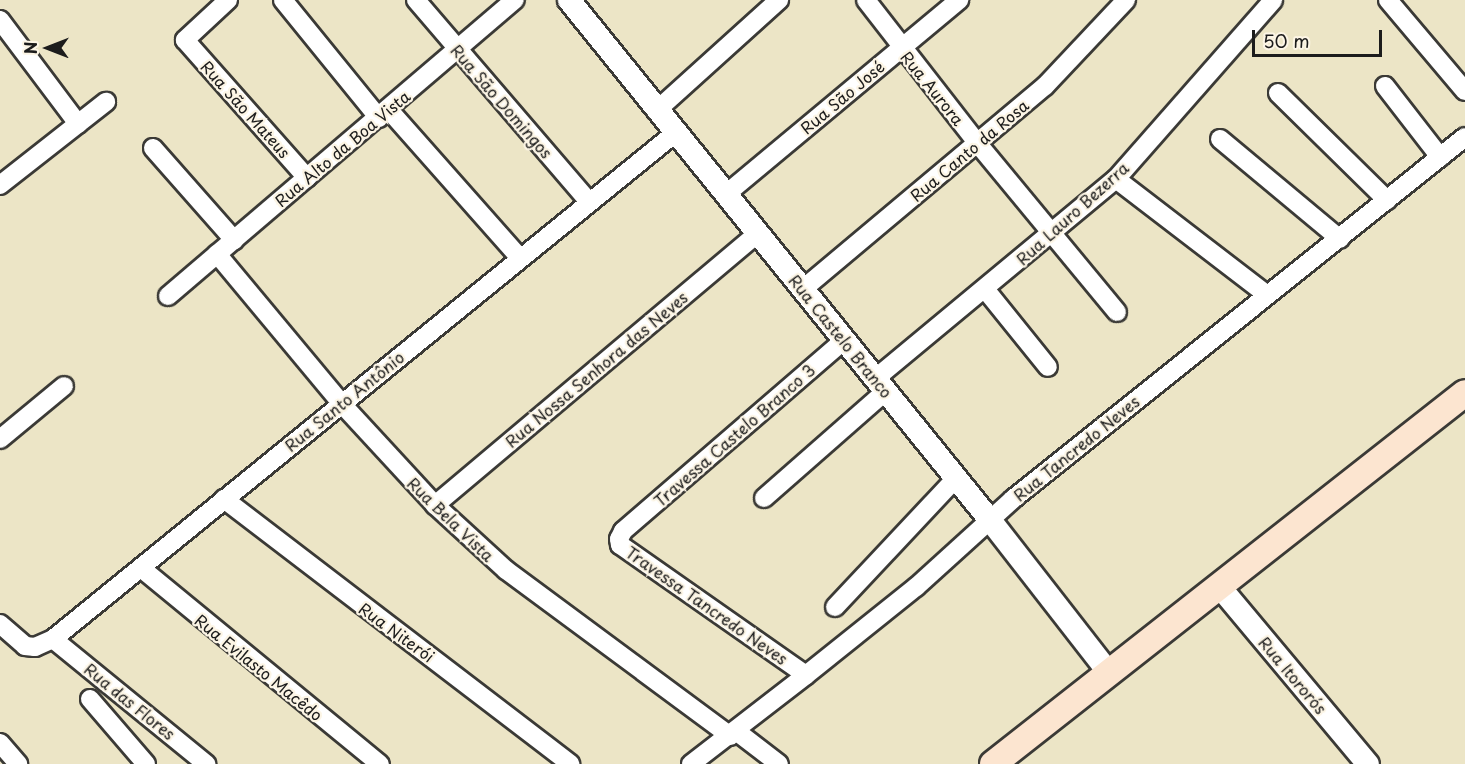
<!DOCTYPE html>
<meta charset="utf-8">
<style>
body{margin:0}
#map{position:relative;width:1465px;height:764px;overflow:hidden;background:#ece5c6;font-family:"Playpen Sans",sans-serif}
div>[style]{position:absolute}
.roads{filter:drop-shadow(2px 0 #3b3a36) drop-shadow(-2px 0 #3b3a36) drop-shadow(0 2px #3b3a36) drop-shadow(0 -2px #3b3a36)}
.minor>*{height:18px;margin:-9px;padding:0 9px;transform-origin:9px;border-radius:9px;background:#fff}
.tertiary>*{height:22px;margin:-11px;padding:0 11px;transform-origin:11px;border-radius:11px;background:#fff}
.secondary>*{height:26px;margin:-13px;padding:0 13px;transform-origin:13px;border-radius:13px;background:#fce5d0}
span{translate:-50% -50%;white-space:nowrap;text-align:center;line-height:1.15;-webkit-text-stroke:4.5px #fcf5e5;paint-order:stroke}
.street-label{font-size:16px;color:#1c1c1c}
.north{position:absolute;left:18px;top:18px;width:60px;height:60px;-webkit-text-stroke:4px #fcf5e5;paint-order:stroke;rotate:270deg;font-size:16px;font-weight:700;line-height:24px;text-align:center;color:#1c1c1c}
.north::after{content:'';display:block;margin:auto;width:21px;height:27px;background:#1c1c1c;clip-path:polygon(50% 0,100% 100%,50% 72%,0 100%)}
.scale{position:absolute;left:1252px;top:30px;width:130px;height:27px;box-sizing:border-box;border:3px solid #1c1c1c;border-top:0;padding-left:8px;font-size:18px;line-height:21px;white-space:nowrap;color:#1c1c1c;-webkit-text-stroke:4px #fcf5e5;paint-order:stroke}
</style>
<div id="map">
<div class="roads">
<div class="minor">
<div style="left:228px;top:0;width:59px;rotate:137.1deg"></div>
<div style="left:185px;top:40px;width:184px;rotate:48.5deg"></div>
<div style="left:283px;top:0;width:152px;rotate:50.9deg"></div>
<div style="left:416px;top:0;width:266px;rotate:49.4deg"></div>
<div style="left:866px;top:0;width:182px;rotate:52.1deg"></div>
<div style="left:978px;top:144px;width:218px;rotate:50.4deg"></div>
<div style="left:1388px;top:0;width:119px;rotate:49.8deg"></div>
<div style="left:0;top:20px;width:130px;rotate:53.1deg"></div>
<div style="left:1385px;top:86px;width:90px;rotate:52.2deg"></div>
<div style="left:1278px;top:93px;width:153px;rotate:44.5deg"></div>
<div style="left:389px;top:110px;width:198px;rotate:48.5deg"></div>
<div style="left:656px;top:111px;width:166px;rotate:-42.1deg"></div>
<div style="left:1220px;top:139px;width:156px;rotate:39.8deg"></div>
<div style="left:153px;top:148px;width:123px;rotate:48.6deg"></div>
<div style="left:1116px;top:179px;width:190px;rotate:37.5deg"></div>
<div style="left:0;top:185px;width:135px;rotate:-38.1deg"></div>
<div style="left:725px;top:195px;width:305px;rotate:-39.8deg"></div>
<div style="left:217px;top:254px;width:194px;rotate:50.2deg"></div>
<div style="left:341px;top:403px;width:139px;rotate:47.3deg"></div>
<div style="left:435px;top:505px;width:96px;rotate:42.5deg"></div>
<div style="left:506px;top:570px;width:279px;rotate:36.5deg"></div>
<div style="left:803px;top:289px;width:316px;rotate:-40deg"></div>
<div style="left:1045px;top:86px;width:118px;rotate:-46.7deg"></div>
<div style="left:985px;top:289px;width:100px;rotate:51.1deg"></div>
<div style="left:168px;top:296px;width:456px;rotate:-40.5deg"></div>
<div style="left:876px;top:378px;width:312px;rotate:-39.7deg"></div>
<div style="left:1116px;top:179px;width:238px;rotate:-48.7deg"></div>
<div style="left:0;top:439px;width:83px;rotate:-39.6deg"></div>
<div style="left:764px;top:498px;width:162px;rotate:-41.3deg"></div>
<div style="left:224px;top:499px;width:436px;rotate:37.4deg"></div>
<div style="left:435px;top:505px;width:421px;rotate:-40.1deg"></div>
<div style="left:141px;top:568px;width:309px;rotate:39.4deg"></div>
<div style="left:835px;top:607px;width:177px;rotate:-46.8deg"></div>
<div style="left:0;top:624px;width:33px;rotate:41deg"></div>
<div style="left:25px;top:646px;width:10px;rotate:6deg"></div>
<div style="left:35px;top:647px;width:20px;rotate:-24deg"></div>
<div style="left:53px;top:639px;width:800px;rotate:-39.12deg"></div>
<div style="left:53px;top:639px;width:198px;rotate:39.2deg"></div>
<div style="left:806px;top:675px;width:227px;rotate:-145deg"></div>
<div style="left:620px;top:545px;width:6px;rotate:-99deg"></div>
<div style="left:619px;top:539px;width:9px;rotate:-63deg"></div>
<div style="left:623px;top:531px;width:292px;rotate:-40.8deg"></div>
<div style="left:90px;top:699px;width:86px;rotate:49.3deg"></div>
<div style="left:736px;top:731px;width:54px;rotate:37.5deg"></div>
<div style="left:0;top:743px;width:28px;rotate:49deg"></div>
<div style="left:691px;top:764px;width:145px;rotate:-37.7deg"></div>
<div style="left:806px;top:675px;width:141px;rotate:-38.7deg"></div>
<div style="left:916px;top:587px;width:131px;rotate:-42.2deg"></div>
<div style="left:1013px;top:499px;width:579px;rotate:-38.69deg"></div>
</div>
<div class="tertiary">
<div style="left:569px;top:0;width:669px;rotate:51.01deg"></div>
<div style="left:990px;top:520px;width:195px;rotate:52.1deg"></div>
<div style="left:1219px;top:586px;width:232px;rotate:50.1deg"></div>
</div>
<div class="secondary">
<div style="left:993px;top:764px;width:600px;rotate:-38.17deg"></div>
</div>
</div>
<div class="street-label">
<span style="left:933px;top:88px;rotate:51deg">Rua Aurora</span>
<span style="left:842px;top:97px;rotate:-40deg">Rua São José</span>
<span style="left:502px;top:101px;rotate:49deg">Rua São Domingos</span>
<span style="left:246px;top:109px;rotate:48deg">Rua São Mateus</span>
<span style="left:342px;top:148px;rotate:-40deg">Rua Alto da Boa Vista</span>
<span style="left:969px;top:150px;rotate:-40deg">Rua Canto da Rosa</span>
<span style="left:1072px;top:213px;rotate:-42deg">Rua Lauro Bezerra</span>
<span style="left:841px;top:336px;rotate:51deg">Rua Castelo Branco</span>
<span style="left:596px;top:369px;rotate:-40deg">Rua Nossa Senhora das Neves</span>
<span style="left:344px;top:401px;rotate:-39deg">Rua Santo Antônio</span>
<span style="left:734px;top:435px;rotate:-41deg">Travessa Castelo Branco 3</span>
<span style="left:1076px;top:448px;rotate:-39deg">Rua Tancredo Neves</span>
<span style="left:451px;top:519px;rotate:44deg">Rua Bela Vista</span>
<span style="left:707px;top:605px;rotate:35deg">Travessa Tancredo Neves</span>
<span style="left:397px;top:632px;rotate:36deg">Rua Niterói</span>
<span style="left:259px;top:667px;rotate:39deg">Rua Evilasto Macêdo</span>
<span style="left:1293px;top:675px;rotate:50deg">Rua Itororós</span>
<span style="left:130px;top:701px;rotate:39deg">Rua das Flores</span>
</div>
<div class="north">N</div>
<div class="scale">50 m</div>
</div>
